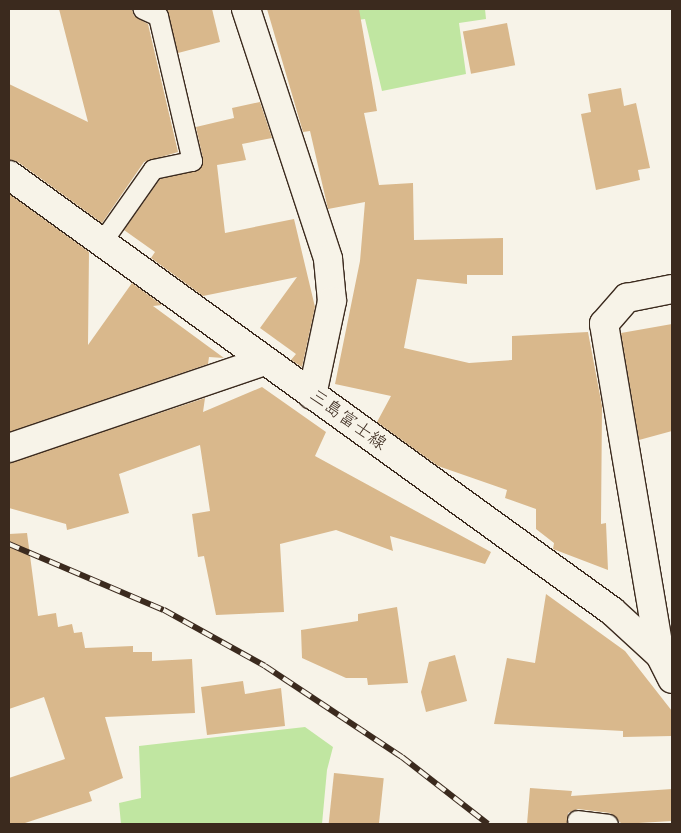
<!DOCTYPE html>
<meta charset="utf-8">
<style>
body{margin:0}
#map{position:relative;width:681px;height:833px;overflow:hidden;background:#f7f3e8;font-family:"Indie Flower","Klee One",sans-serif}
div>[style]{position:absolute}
.green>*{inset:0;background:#c0e6a1}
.building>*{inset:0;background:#d9b88c;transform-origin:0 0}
.roads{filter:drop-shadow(1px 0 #3b2a1e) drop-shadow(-1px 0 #3b2a1e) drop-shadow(0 1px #3b2a1e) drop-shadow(0 -1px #3b2a1e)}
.lane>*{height:19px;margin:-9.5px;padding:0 9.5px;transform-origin:9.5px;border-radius:9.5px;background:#f7f3e8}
.street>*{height:28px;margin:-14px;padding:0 14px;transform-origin:14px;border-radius:14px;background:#f7f3e8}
.primary>*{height:28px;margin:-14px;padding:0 14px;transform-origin:14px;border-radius:14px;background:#f7f3e8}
.rail>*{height:5.5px;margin-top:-2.75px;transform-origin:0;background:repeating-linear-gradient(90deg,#f7f3e8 0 11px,#3b2a1e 0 22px);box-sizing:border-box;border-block:1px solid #3b2a1e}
span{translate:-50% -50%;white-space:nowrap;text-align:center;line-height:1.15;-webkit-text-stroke:4.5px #f7f3e8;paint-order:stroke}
.street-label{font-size:18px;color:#3b2a1e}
.frame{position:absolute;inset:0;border:10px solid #3b2a1e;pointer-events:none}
</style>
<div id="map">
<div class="green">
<div style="clip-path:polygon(355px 9px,485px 9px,486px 19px,459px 23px,466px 74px,382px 91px,365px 19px,357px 20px)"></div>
<div style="clip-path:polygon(305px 727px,333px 747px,327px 770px,322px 824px,121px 824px,119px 803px,141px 798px,139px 746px)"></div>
</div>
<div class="building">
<div style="clip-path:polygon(59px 9px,132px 9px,134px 16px,148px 24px,178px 152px,144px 162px,102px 223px,18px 162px,9px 160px,9px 84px,88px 122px)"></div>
<div style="clip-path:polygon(167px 9px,212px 9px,220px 42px,178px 53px)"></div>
<div style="clip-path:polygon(267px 9px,359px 9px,377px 111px,364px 113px,379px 185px,413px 183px,414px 240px,503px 238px,503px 275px,467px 275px,467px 284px,417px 279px,404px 348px,469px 363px,512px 360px,512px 336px,588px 332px,602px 406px,601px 524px,606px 523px,608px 570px,553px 549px,554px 543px,536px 529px,536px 509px,505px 498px,507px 490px,438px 466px,377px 422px,391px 396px,335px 384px,360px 261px,365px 202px,328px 209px,310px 131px,303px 132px)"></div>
<div style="left:507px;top:23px;width:43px;height:45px;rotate:79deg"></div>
<div style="clip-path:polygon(621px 88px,624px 106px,636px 103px,650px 168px,638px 170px,640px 180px,596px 190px,581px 114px,591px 112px,588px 94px)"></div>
<div style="clip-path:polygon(260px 102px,272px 138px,242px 144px,246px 160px,217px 165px,225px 233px,294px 219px,315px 307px,302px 367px,291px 360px,296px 354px,260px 328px,297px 277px,203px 296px,151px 258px,155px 252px,124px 230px,160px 179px,200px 169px,203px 159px,196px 127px,234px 118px,232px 108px)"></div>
<div style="clip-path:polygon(9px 194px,89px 252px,88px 345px,132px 283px,162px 305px,153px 306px,224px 358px,209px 357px,208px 364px,9px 432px)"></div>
<div style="clip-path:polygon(672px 324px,672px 431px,639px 440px,621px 333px)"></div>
<div style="clip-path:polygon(262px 387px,326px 432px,315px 456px,491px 552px,485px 564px,390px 536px,393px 551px,336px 530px,280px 544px,284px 612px,216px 615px,204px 556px,198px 557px,192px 514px,210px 511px,200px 445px,119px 474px,129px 513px,67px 530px,66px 524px,9px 508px,9px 463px,205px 398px,203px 412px)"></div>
<div style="clip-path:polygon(27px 533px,38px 616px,56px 613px,58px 627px,72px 624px,74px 633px,82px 632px,85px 648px,133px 646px,133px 652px,152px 652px,152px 661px,192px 659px,195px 713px,105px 717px,123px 778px,89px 792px,92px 801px,22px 824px,9px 824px,9px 778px,65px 759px,44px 697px,9px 709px,9px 534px)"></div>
<div style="clip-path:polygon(546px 594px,625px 651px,672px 711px,672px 736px,623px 737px,623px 731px,494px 724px,507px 658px,535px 663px)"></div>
<div style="clip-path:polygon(397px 607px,408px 683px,368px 685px,367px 678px,346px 678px,302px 658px,301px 630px,358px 621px,358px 614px)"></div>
<div style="clip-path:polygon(455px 655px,467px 701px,426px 712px,421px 692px,429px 662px)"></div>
<div style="clip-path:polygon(243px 681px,245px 694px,281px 688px,285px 726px,207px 735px,201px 687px)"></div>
<div style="left:334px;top:773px;width:50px;height:51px;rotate:6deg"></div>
<div style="clip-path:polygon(530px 788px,572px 791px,571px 796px,672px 789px,672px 821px,622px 824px,610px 813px,578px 809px,568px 813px,567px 824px,527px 824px)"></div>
</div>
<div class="roads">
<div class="lane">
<div style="left:101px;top:243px;width:90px;rotate:-54.9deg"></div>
<div style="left:153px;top:169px;width:40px;rotate:-12deg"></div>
<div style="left:192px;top:161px;width:149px;rotate:-103.2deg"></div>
<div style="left:158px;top:16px;width:17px;rotate:-155deg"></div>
<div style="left:577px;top:820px;width:31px;rotate:7deg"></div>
</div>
<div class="street">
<div style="left:246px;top:9px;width:263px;rotate:71.8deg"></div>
<div style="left:328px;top:259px;width:42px;rotate:84.6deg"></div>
<div style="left:332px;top:301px;width:96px;rotate:102deg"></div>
<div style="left:9px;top:448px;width:267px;rotate:-18.8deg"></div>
<div style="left:660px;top:655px;width:336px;rotate:-99.6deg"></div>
<div style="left:604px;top:324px;width:35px;rotate:-49deg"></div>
<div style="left:627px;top:298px;width:46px;rotate:-11.3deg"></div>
</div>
<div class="primary">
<div style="left:9px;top:175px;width:744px;rotate:35.87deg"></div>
<div style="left:612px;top:611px;width:65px;rotate:42.5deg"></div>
<div style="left:660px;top:655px;width:27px;rotate:63deg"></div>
</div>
</div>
<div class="rail">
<div style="left:9px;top:544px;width:168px;rotate:23.1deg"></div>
<div style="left:164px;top:610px;width:115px;rotate:29deg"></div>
<div style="left:265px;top:666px;width:164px;rotate:33.6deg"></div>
<div style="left:402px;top:757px;width:109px;rotate:37.9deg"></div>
</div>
<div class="street-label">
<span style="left:347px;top:421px;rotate:36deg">三島富士線</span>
</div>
<div class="frame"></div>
</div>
